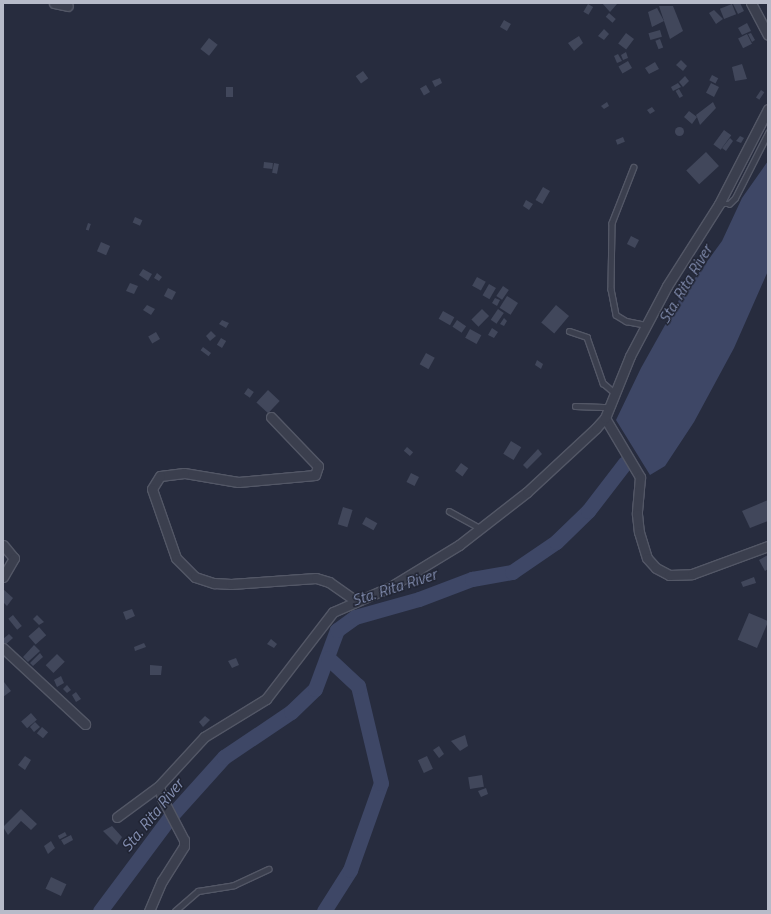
<!DOCTYPE html>
<style>
body{margin:0}
#map{position:relative;width:771px;height:914px;overflow:hidden;background:#272c3e;font-family:"Titillium Web",sans-serif}
div>[style]{position:absolute}
.water>*{inset:0;background:#3e4766}
.river>*{height:15px;margin:-7.5px;padding:0 7.5px;transform-origin:7.5px;border-radius:7.5px;background:#3e4766}
.building>*{inset:0;background:#41475b;transform-origin:0 0}
.round{border-radius:50%}
.roads{filter:drop-shadow(1px 0 #535766) drop-shadow(-1px 0 #535766) drop-shadow(0 1px #535766) drop-shadow(0 -1px #535766)}
.lane>*{height:4.5px;margin:-2.25px;padding:0 2.25px;transform-origin:2.25px;border-radius:2.25px;background:#3b3f4e}
.street>*{height:9px;margin:-4.5px;padding:0 4.5px;transform-origin:4.5px;border-radius:4.5px;background:#3b3f4e}
span{translate:-50% -50%;white-space:nowrap;text-align:center;line-height:1.15;-webkit-text-stroke:3px #202433;paint-order:stroke}
.water-label{font-size:16px;color:#818cae;font-style:italic}
.frame{position:absolute;inset:0;border:4px solid #b7bbc9;pointer-events:none}
</style>
<div id="map">
<div class="water">
<div style="clip-path:polygon(768px 161px,768px 271px,734px 348px,694px 422px,665px 466px,650px 475px,616px 420px,641px 368px,679px 300px,722px 241px,742px 198px)"></div>
</div>
<div class="river">
<div style="left:100px;top:911px;width:117px;rotate:-53.3deg"></div>
<div style="left:170px;top:817px;width:81px;rotate:-48deg"></div>
<div style="left:224px;top:757px;width:81px;rotate:-33.9deg"></div>
<div style="left:291px;top:712px;width:33px;rotate:-44deg"></div>
<div style="left:315px;top:689px;width:63px;rotate:-69.6deg"></div>
<div style="left:337px;top:630px;width:22px;rotate:-36deg"></div>
<div style="left:355px;top:617px;width:66px;rotate:-15.7deg"></div>
<div style="left:419px;top:599px;width:57px;rotate:-20.7deg"></div>
<div style="left:472px;top:579px;width:41px;rotate:-9.9deg"></div>
<div style="left:512px;top:572px;width:53px;rotate:-34.3deg"></div>
<div style="left:556px;top:542px;width:45px;rotate:-44.1deg"></div>
<div style="left:588px;top:511px;width:61px;rotate:-52.4deg"></div>
<div style="left:324px;top:911px;width:49px;rotate:-57.6deg"></div>
<div style="left:350px;top:870px;width:92px;rotate:-70.4deg"></div>
<div style="left:381px;top:783px;width:100px;rotate:-103.3deg"></div>
<div style="left:358px;top:686px;width:41px;rotate:-137deg"></div>
</div>
<div class="building">
<div style="clip-path:polygon(602px 3px,616px 3px,617px 4px,610px 12px)"></div>
<div style="clip-path:polygon(740px 3px,744px 11px,738px 14px,733px 4px)"></div>
<div style="left:588px;top:4px;width:6px;height:9px;rotate:31deg"></div>
<div style="left:732px;top:4px;width:11px;height:13px;rotate:68deg"></div>
<div style="clip-path:polygon(659px 6px,673px 6px,683px 31px,670px 39px)"></div>
<div style="clip-path:polygon(657px 8px,664px 21px,652px 27px,648px 12px)"></div>
<div style="clip-path:polygon(714px 10px,723px 19px,716px 24px,709px 13px)"></div>
<div style="left:609px;top:13px;width:9px;height:5px;rotate:41deg"></div>
<div style="left:504px;top:20px;width:8px;height:8px;rotate:30deg"></div>
<div style="clip-path:polygon(747px 23px,751px 31px,742px 35px,738px 28px)"></div>
<div style="clip-path:polygon(604px 29px,609px 34px,604px 40px,598px 36px)"></div>
<div style="left:660px;top:30px;width:7px;height:12px;rotate:74deg"></div>
<div style="left:626px;top:33px;width:10px;height:13px;rotate:37deg"></div>
<div style="clip-path:polygon(751px 33px,755px 40px,752px 42px,748px 34px)"></div>
<div style="left:747px;top:34px;width:11px;height:10px;rotate:63deg"></div>
<div style="clip-path:polygon(579px 36px,583px 43px,574px 51px,568px 43px)"></div>
<div style="left:209px;top:38px;width:11px;height:14px;rotate:38deg"></div>
<div style="left:660px;top:39px;width:9px;height:5px;rotate:69deg"></div>
<div style="clip-path:polygon(626px 52px,628px 58px,623px 60px,621px 55px)"></div>
<div style="clip-path:polygon(618px 54px,622px 61px,617px 63px,614px 56px)"></div>
<div style="clip-path:polygon(681px 60px,687px 66px,683px 71px,676px 65px)"></div>
<div style="left:628px;top:61px;width:8px;height:11px;rotate:60deg"></div>
<div style="clip-path:polygon(655px 62px,659px 69px,649px 74px,645px 68px)"></div>
<div style="clip-path:polygon(742px 64px,747px 79px,735px 81px,732px 67px)"></div>
<div style="left:363px;top:71px;width:9px;height:9px;rotate:54deg"></div>
<div style="left:712px;top:75px;width:7px;height:6px;rotate:27deg"></div>
<div style="clip-path:polygon(685px 76px,689px 81px,683px 87px,679px 82px)"></div>
<div style="clip-path:polygon(440px 78px,442px 83px,435px 87px,432px 81px)"></div>
<div style="clip-path:polygon(678px 83px,681px 87px,673px 91px,671px 87px)"></div>
<div style="left:711px;top:83px;width:9px;height:11px;rotate:27deg"></div>
<div style="left:426px;top:85px;width:8px;height:7px;rotate:60deg"></div>
<div style="left:226px;top:87px;width:7px;height:10px"></div>
<div style="left:679px;top:89px;width:8px;height:4px;rotate:60deg"></div>
<div style="left:761px;top:90px;width:4px;height:9px;rotate:34deg"></div>
<div style="clip-path:polygon(607px 102px,609px 106px,604px 109px,601px 106px)"></div>
<div style="clip-path:polygon(713px 102px,716px 108px,700px 125px,697px 117px,692px 124px,684px 117px,689px 111px,697px 117px,696px 115px)"></div>
<div style="clip-path:polygon(652px 107px,655px 111px,650px 114px,647px 110px)"></div>
<div class="round" style="left:674.5px;top:126.5px;width:9px;height:9px"></div>
<div style="left:724px;top:130px;width:9px;height:18px;rotate:36deg"></div>
<div style="clip-path:polygon(740px 136px,744px 138px,741px 143px,736px 141px)"></div>
<div style="left:623px;top:137px;width:5px;height:8px;rotate:68deg"></div>
<div style="clip-path:polygon(730px 138px,733px 141px,726px 151px,722px 148px)"></div>
<div style="left:706px;top:152px;width:19px;height:27px;rotate:47deg"></div>
<div style="left:264px;top:162px;width:9px;height:6px;rotate:6deg"></div>
<div style="left:274px;top:163px;width:5px;height:10px;rotate:11deg"></div>
<div style="left:543px;top:187px;width:8px;height:15px;rotate:30deg"></div>
<div style="clip-path:polygon(526px 200px,533px 204px,529px 210px,523px 206px)"></div>
<div style="left:135px;top:217px;width:8px;height:6px;rotate:23deg"></div>
<div style="left:88px;top:223px;width:3px;height:7px;rotate:18deg"></div>
<div style="left:631px;top:236px;width:9px;height:9px;rotate:27deg"></div>
<div style="left:101px;top:242px;width:10px;height:10px;rotate:24deg"></div>
<div style="clip-path:polygon(143px 269px,152px 274px,148px 281px,139px 275px)"></div>
<div style="clip-path:polygon(157px 273px,162px 277px,159px 281px,154px 278px)"></div>
<div style="left:477px;top:277px;width:10px;height:10px;rotate:29deg"></div>
<div style="clip-path:polygon(130px 283px,138px 286px,134px 294px,126px 291px)"></div>
<div style="left:489px;top:284px;width:8px;height:13px;rotate:30deg"></div>
<div style="left:503px;top:286px;width:7px;height:12px;rotate:34deg"></div>
<div style="left:168px;top:288px;width:9px;height:9px;rotate:27deg"></div>
<div style="left:507px;top:296px;width:13px;height:14px;rotate:32deg"></div>
<div style="clip-path:polygon(495px 298px,500px 300px,497px 306px,492px 303px)"></div>
<div style="clip-path:polygon(147px 305px,155px 309px,151px 315px,143px 310px)"></div>
<div style="left:556px;top:305px;width:17px;height:23px;rotate:40deg"></div>
<div style="left:482px;top:309px;width:10px;height:15px;rotate:45deg"></div>
<div style="left:498px;top:309px;width:7px;height:13px;rotate:34deg"></div>
<div style="left:443px;top:311px;width:13px;height:9px;rotate:29deg"></div>
<div style="clip-path:polygon(504px 318px,507px 321px,504px 326px,500px 324px)"></div>
<div style="clip-path:polygon(222px 320px,229px 323px,226px 328px,219px 324px)"></div>
<div style="left:457px;top:320px;width:11px;height:8px;rotate:34deg"></div>
<div style="clip-path:polygon(492px 328px,498px 332px,494px 338px,488px 335px)"></div>
<div style="left:470px;top:329px;width:13px;height:10px;rotate:29deg"></div>
<div style="clip-path:polygon(211px 331px,216px 336px,210px 341px,206px 336px)"></div>
<div style="left:156px;top:332px;width:8px;height:9px;rotate:60deg"></div>
<div style="left:221px;top:338px;width:6px;height:8px;rotate:31deg"></div>
<div style="left:203px;top:347px;width:10px;height:4px;rotate:37deg"></div>
<div style="left:426px;top:353px;width:10px;height:13px;rotate:29deg"></div>
<div style="clip-path:polygon(537px 360px,543px 364px,541px 369px,535px 365px)"></div>
<div style="left:248px;top:388px;width:7px;height:7px;rotate:34deg"></div>
<div style="left:268px;top:390px;width:16px;height:17px;rotate:43deg"></div>
<div style="left:511px;top:441px;width:12px;height:15px;rotate:31deg"></div>
<div style="left:407px;top:447px;width:8px;height:5px;rotate:40deg"></div>
<div style="clip-path:polygon(538px 449px,542px 454px,527px 469px,523px 465px)"></div>
<div style="left:461px;top:463px;width:9px;height:10px;rotate:36deg"></div>
<div style="left:411px;top:473px;width:9px;height:10px;rotate:27deg"></div>
<div style="clip-path:polygon(768px 500px,768px 521px,750px 528px,742px 511px)"></div>
<div style="left:343px;top:507px;width:10px;height:18px;rotate:17deg"></div>
<div style="left:366px;top:517px;width:13px;height:8px;rotate:29deg"></div>
<div style="clip-path:polygon(768px 555px,768px 569px,765px 571px,759px 560px)"></div>
<div style="clip-path:polygon(754px 577px,756px 583px,743px 587px,741px 582px)"></div>
<div style="clip-path:polygon(3px 589px,13px 598px,7px 606px,3px 602px)"></div>
<div style="clip-path:polygon(132px 609px,135px 616px,126px 620px,123px 612px)"></div>
<div style="left:749px;top:613px;width:21px;height:29px;rotate:23deg"></div>
<div style="left:13px;top:615px;width:14px;height:6px;rotate:51deg"></div>
<div style="clip-path:polygon(37px 615px,44px 622px,39px 625px,33px 619px)"></div>
<div style="left:39px;top:627px;width:11px;height:14px;rotate:49deg"></div>
<div style="clip-path:polygon(9px 634px,13px 638px,4px 646px,3px 639px)"></div>
<div style="clip-path:polygon(271px 639px,277px 644px,274px 648px,267px 644px)"></div>
<div style="clip-path:polygon(144px 643px,146px 647px,135px 651px,134px 647px)"></div>
<div style="clip-path:polygon(34px 645px,40px 651px,28px 662px,23px 657px)"></div>
<div style="clip-path:polygon(40px 653px,43px 657px,33px 666px,30px 663px)"></div>
<div style="left:57px;top:654px;width:11px;height:16px;rotate:45deg"></div>
<div style="clip-path:polygon(236px 658px,239px 665px,232px 668px,228px 661px)"></div>
<div style="clip-path:polygon(150px 665px,162px 666px,161px 675px,150px 675px)"></div>
<div style="clip-path:polygon(61px 676px,64px 683px,57px 687px,54px 680px)"></div>
<div style="clip-path:polygon(4px 682px,11px 691px,3px 697px,3px 683px)"></div>
<div style="clip-path:polygon(67px 685px,71px 690px,67px 693px,63px 689px)"></div>
<div style="clip-path:polygon(76px 692px,81px 699px,76px 702px,72px 695px)"></div>
<div style="left:31px;top:713px;width:9px;height:13px;rotate:49deg"></div>
<div style="clip-path:polygon(205px 716px,210px 720px,203px 727px,199px 722px)"></div>
<div style="clip-path:polygon(35px 722px,40px 727px,34px 732px,30px 727px)"></div>
<div style="left:42px;top:727px;width:8px;height:8px;rotate:40deg"></div>
<div style="clip-path:polygon(465px 735px,468px 746px,460px 751px,451px 741px)"></div>
<div style="clip-path:polygon(439px 746px,444px 754px,439px 758px,433px 750px)"></div>
<div style="clip-path:polygon(25px 756px,31px 760px,25px 770px,18px 765px)"></div>
<div style="left:427px;top:756px;width:14px;height:10px;rotate:65deg"></div>
<div style="left:482px;top:775px;width:12px;height:14px;rotate:81deg"></div>
<div style="clip-path:polygon(486px 788px,488px 794px,481px 797px,478px 791px)"></div>
<div style="clip-path:polygon(21px 809px,37px 824px,31px 830px,21px 821px,8px 835px,3px 827px)"></div>
<div style="clip-path:polygon(112px 826px,122px 837px,117px 845px,103px 831px)"></div>
<div style="left:65px;top:832px;width:4px;height:8px;rotate:63deg"></div>
<div style="clip-path:polygon(71px 835px,73px 840px,64px 845px,61px 840px)"></div>
<div style="clip-path:polygon(51px 841px,55px 848px,48px 854px,44px 846px)"></div>
<div style="left:51px;top:877px;width:17px;height:13px;rotate:25deg"></div>
</div>
<div class="roads">
<div class="lane">
<div style="left:634px;top:167px;width:60px;rotate:111.4deg"></div>
<div style="left:612px;top:223px;width:66px;rotate:90.9deg"></div>
<div style="left:611px;top:289px;width:26px;rotate:79deg"></div>
<div style="left:616px;top:315px;width:12px;rotate:31deg"></div>
<div style="left:626px;top:321px;width:21px;rotate:11deg"></div>
<div style="left:719px;top:204px;width:10px"></div>
<div style="left:729px;top:204px;width:8px;rotate:-45deg"></div>
<div style="left:735px;top:198px;width:73px;rotate:-63.1deg"></div>
<div style="left:569px;top:331px;width:19px;rotate:18deg"></div>
<div style="left:587px;top:337px;width:49px;rotate:70.8deg"></div>
<div style="left:603px;top:383px;width:16px;rotate:40deg"></div>
<div style="left:575px;top:406px;width:35px;rotate:2deg"></div>
<div style="left:449px;top:511px;width:35px;rotate:29deg"></div>
<div style="left:175px;top:911px;width:30px;rotate:-41deg"></div>
<div style="left:198px;top:891px;width:36px;rotate:-9deg"></div>
<div style="left:234px;top:885px;width:38px;rotate:-25deg"></div>
</div>
<div class="street">
<div style="left:54px;top:3px;width:14px;rotate:12deg"></div>
<div style="left:751px;top:3px;width:36px;rotate:62deg"></div>
<div style="left:271px;top:417px;width:68px;rotate:46.2deg"></div>
<div style="left:318px;top:466px;width:9px;rotate:108deg"></div>
<div style="left:315px;top:475px;width:77px;rotate:174.8deg"></div>
<div style="left:238px;top:482px;width:55px;rotate:-170.5deg"></div>
<div style="left:184px;top:473px;width:24px;rotate:173deg"></div>
<div style="left:160px;top:476px;width:15px;rotate:122deg"></div>
<div style="left:152px;top:489px;width:73px;rotate:70.8deg"></div>
<div style="left:176px;top:558px;width:27px;rotate:45deg"></div>
<div style="left:195px;top:577px;width:20px;rotate:18deg"></div>
<div style="left:214px;top:583px;width:17px;rotate:3deg"></div>
<div style="left:231px;top:584px;width:85px;rotate:-4deg"></div>
<div style="left:316px;top:578px;width:14px;rotate:17deg"></div>
<div style="left:329px;top:582px;width:32px;rotate:35deg"></div>
<div style="left:605px;top:418px;width:69px;rotate:59.3deg"></div>
<div style="left:640px;top:477px;width:37px;rotate:95deg"></div>
<div style="left:637px;top:514px;width:18px;rotate:84deg"></div>
<div style="left:639px;top:532px;width:27px;rotate:73deg"></div>
<div style="left:647px;top:558px;width:13px;rotate:48deg"></div>
<div style="left:656px;top:568px;width:15px;rotate:28deg"></div>
<div style="left:669px;top:575px;width:23px;rotate:-2deg"></div>
<div style="left:692px;top:574px;width:81px;rotate:-20.2deg"></div>
<div style="left:3px;top:545px;width:17px;rotate:50deg"></div>
<div style="left:14px;top:558px;width:22px;rotate:120deg"></div>
<div style="left:3px;top:648px;width:112px;rotate:42.8deg"></div>
<div style="left:117px;top:817px;width:52px;rotate:-36.4deg"></div>
<div style="left:149px;top:911px;width:33px;rotate:-67deg"></div>
<div style="left:162px;top:881px;width:41px;rotate:-57.8deg"></div>
<div style="left:184px;top:846px;width:6px;rotate:-90deg"></div>
<div style="left:184px;top:840px;width:47px;rotate:-117.6deg"></div>
<div style="left:162px;top:798px;width:12px;rotate:-104deg"></div>
<div style="left:159px;top:786px;width:67px;rotate:-47.4deg"></div>
<div style="left:204px;top:737px;width:73px;rotate:-31.5deg"></div>
<div style="left:266px;top:699px;width:110px;rotate:-52.4deg"></div>
<div style="left:333px;top:612px;width:62px;rotate:-23.7deg"></div>
<div style="left:390px;top:587px;width:81px;rotate:-31.3deg"></div>
<div style="left:459px;top:545px;width:86px;rotate:-37.9deg"></div>
<div style="left:527px;top:492px;width:94px;rotate:-42.8deg"></div>
<div style="left:596px;top:428px;width:13px;rotate:-48deg"></div>
<div style="left:605px;top:418px;width:67px;rotate:-68deg"></div>
<div style="left:630px;top:356px;width:79px;rotate:-62.1deg"></div>
<div style="left:667px;top:286px;width:97px;rotate:-57.6deg"></div>
<div style="left:719px;top:204px;width:107px;rotate:-62.7deg"></div>
</div>
</div>
<div class="water-label">
<span style="left:685px;top:284px;rotate:-59deg">Sta. Rita River</span>
<span style="left:394px;top:587px;rotate:-18deg">Sta. Rita River</span>
<span style="left:152px;top:815px;rotate:-51deg">Sta. Rita River</span>
</div>
<div class="frame"></div>
</div>
